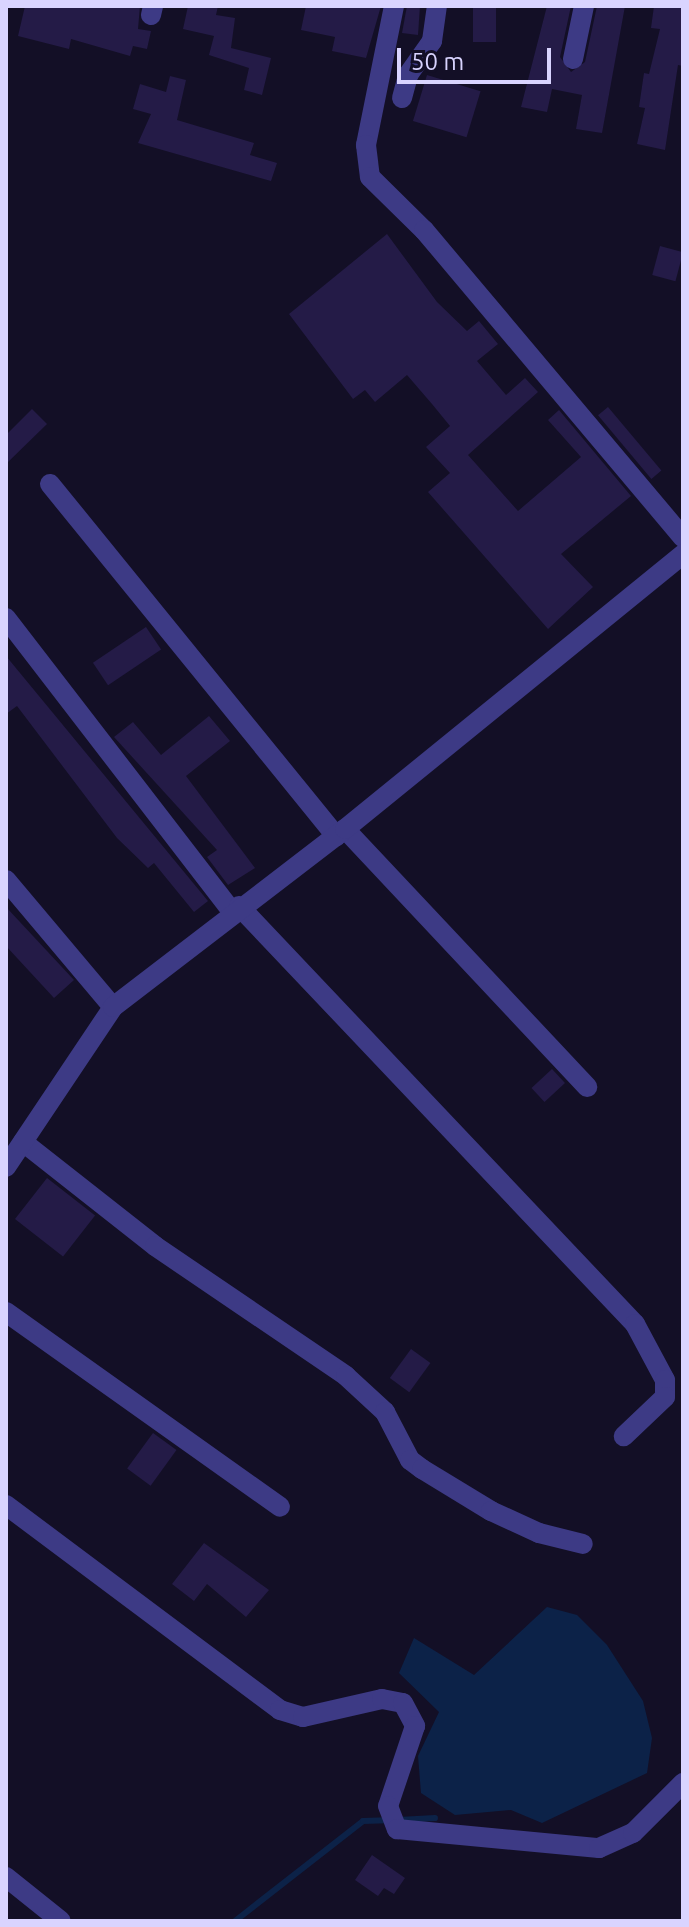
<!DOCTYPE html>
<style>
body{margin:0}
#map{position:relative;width:689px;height:1927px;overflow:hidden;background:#130f26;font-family:Ubuntu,sans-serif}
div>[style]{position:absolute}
.water>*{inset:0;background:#0c2248}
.stream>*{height:6px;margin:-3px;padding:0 3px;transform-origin:3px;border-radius:3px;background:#0c2248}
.building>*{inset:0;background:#241b47;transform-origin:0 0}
.street>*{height:20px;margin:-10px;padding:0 10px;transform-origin:10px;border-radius:10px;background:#3d3a85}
span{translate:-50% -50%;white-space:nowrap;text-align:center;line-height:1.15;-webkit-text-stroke:6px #130f26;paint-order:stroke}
.frame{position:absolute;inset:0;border:8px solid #d9d4ff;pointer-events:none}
.scale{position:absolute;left:397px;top:48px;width:154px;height:36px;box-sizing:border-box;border:4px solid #d9d4ff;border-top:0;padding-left:10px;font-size:24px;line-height:28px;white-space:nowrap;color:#d9d4ff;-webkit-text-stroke:6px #130f26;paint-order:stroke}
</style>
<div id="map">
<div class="water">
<div style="clip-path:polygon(547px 1607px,577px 1615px,607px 1645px,643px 1701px,652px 1738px,647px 1773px,542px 1823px,511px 1810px,455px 1815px,421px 1793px,418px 1756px,439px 1712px,399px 1673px,414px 1638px,474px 1675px)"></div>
</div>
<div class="stream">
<div style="left:399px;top:1820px;width:36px;rotate:-3deg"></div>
<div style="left:235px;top:1921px;width:162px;rotate:-38deg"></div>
<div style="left:363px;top:1821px;width:24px;rotate:-2deg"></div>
</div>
<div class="building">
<div style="clip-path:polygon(25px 6px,140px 6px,138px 29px,151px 31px,147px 49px,133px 46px,130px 56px,71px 39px,69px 49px,18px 36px)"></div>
<div style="clip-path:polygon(188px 6px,218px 6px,216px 15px,235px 18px,231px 48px,271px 58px,262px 95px,244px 90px,249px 68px,209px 55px,214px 36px,183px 29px)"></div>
<div style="clip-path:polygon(306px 6px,381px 6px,366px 58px,332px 51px,335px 37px,301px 30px)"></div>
<div style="clip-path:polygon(407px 6px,420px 6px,418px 35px,402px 33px)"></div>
<div style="left:473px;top:6px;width:23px;height:36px"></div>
<div style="clip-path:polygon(547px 6px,571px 6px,560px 57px,571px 72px,585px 62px,597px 6px,625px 6px,602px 133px,576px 129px,582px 95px,552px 89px,547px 112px,521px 107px)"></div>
<div style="clip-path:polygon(654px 6px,683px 6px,683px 66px,678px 65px,665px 150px,637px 144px,645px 108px,639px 107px,644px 73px,649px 74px,660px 29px,651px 28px)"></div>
<div style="left:427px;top:75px;width:56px;height:48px;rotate:17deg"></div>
<div style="clip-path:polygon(170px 76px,186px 80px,177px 120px,254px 143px,250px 155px,277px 163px,271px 181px,138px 143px,151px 114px,133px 109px,140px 84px,166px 92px)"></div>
<div style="clip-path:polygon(387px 234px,437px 302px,467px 331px,479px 321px,498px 344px,477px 361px,506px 395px,525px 378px,538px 392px,468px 455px,518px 511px,581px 457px,548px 420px,559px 410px,631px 496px,561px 554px,593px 587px,548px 629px,428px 492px,450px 473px,426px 447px,450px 426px,432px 404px,407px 375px,375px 402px,365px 390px,353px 399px,289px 314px)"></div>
<div style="left:660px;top:246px;width:24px;height:30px;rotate:15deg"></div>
<div style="left:608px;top:407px;width:83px;height:13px;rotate:50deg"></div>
<div style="clip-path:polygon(32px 409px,47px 424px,6px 464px,6px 435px)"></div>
<div style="left:146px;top:627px;width:27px;height:64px;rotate:56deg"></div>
<div style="clip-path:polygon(6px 656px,208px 901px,194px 912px,154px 863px,148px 868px,117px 838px,17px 706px,6px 714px)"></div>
<div style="clip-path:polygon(209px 716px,230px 741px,186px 776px,255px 868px,228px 885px,207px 857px,217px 850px,114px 737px,133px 722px,161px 755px)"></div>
<div style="clip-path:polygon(6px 907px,74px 980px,54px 998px,6px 946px)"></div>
<div style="left:552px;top:1069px;width:19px;height:28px;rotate:47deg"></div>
<div style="left:47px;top:1178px;width:61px;height:52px;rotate:38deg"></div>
<div style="left:411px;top:1349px;width:24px;height:36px;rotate:36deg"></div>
<div style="left:153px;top:1433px;width:29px;height:44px;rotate:36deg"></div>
<div style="clip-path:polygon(204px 1543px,269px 1590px,246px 1617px,207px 1584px,194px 1601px,172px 1584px)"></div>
<div style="clip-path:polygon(372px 1855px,405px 1878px,394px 1894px,384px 1888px,378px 1896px,355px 1880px)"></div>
</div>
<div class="street">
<div style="left:394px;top:6px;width:142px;rotate:101.4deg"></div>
<div style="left:366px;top:145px;width:32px;rotate:83deg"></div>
<div style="left:370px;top:177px;width:76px;rotate:44.5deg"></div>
<div style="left:424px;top:230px;width:402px;rotate:49.9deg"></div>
<div style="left:151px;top:15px;width:9px;rotate:-77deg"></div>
<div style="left:573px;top:59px;width:54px;rotate:-78.3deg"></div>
<div style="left:402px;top:98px;width:24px;rotate:-75deg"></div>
<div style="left:408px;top:75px;width:42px;rotate:-54.8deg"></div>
<div style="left:432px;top:41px;width:35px;rotate:-82deg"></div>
<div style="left:50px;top:484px;width:454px;rotate:50.9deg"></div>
<div style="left:6px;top:618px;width:370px;rotate:52.4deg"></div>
<div style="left:345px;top:829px;width:354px;rotate:46.8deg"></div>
<div style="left:6px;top:880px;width:166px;rotate:49.9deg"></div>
<div style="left:239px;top:906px;width:576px;rotate:46.55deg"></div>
<div style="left:635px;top:1324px;width:64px;rotate:61.8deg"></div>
<div style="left:665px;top:1380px;width:17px;rotate:90deg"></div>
<div style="left:665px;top:1397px;width:57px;rotate:136.4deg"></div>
<div style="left:23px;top:1142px;width:168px;rotate:38.2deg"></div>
<div style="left:155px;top:1246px;width:231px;rotate:34.2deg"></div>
<div style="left:346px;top:1376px;width:53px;rotate:42.7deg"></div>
<div style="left:385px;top:1412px;width:54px;rotate:62.5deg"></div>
<div style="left:410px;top:1460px;width:15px;rotate:37deg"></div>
<div style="left:422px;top:1469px;width:81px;rotate:31.3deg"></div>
<div style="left:491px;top:1511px;width:53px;rotate:24.6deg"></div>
<div style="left:539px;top:1533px;width:45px;rotate:14deg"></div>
<div style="left:6px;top:1167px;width:192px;rotate:-56.2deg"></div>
<div style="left:113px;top:1007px;width:292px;rotate:-37.5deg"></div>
<div style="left:345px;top:829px;width:436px;rotate:-39.1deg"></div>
<div style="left:6px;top:1312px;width:336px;rotate:35.4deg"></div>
<div style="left:6px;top:1505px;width:342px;rotate:36.8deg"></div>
<div style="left:280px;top:1710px;width:24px;rotate:17deg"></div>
<div style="left:303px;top:1717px;width:81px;rotate:-12.8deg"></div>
<div style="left:382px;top:1699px;width:21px;rotate:11deg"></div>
<div style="left:403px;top:1703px;width:26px;rotate:62deg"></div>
<div style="left:415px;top:1726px;width:84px;rotate:108.6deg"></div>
<div style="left:388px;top:1806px;width:25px;rotate:69deg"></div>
<div style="left:397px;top:1829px;width:203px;rotate:5.4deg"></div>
<div style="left:599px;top:1848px;width:37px;rotate:-24deg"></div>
<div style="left:633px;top:1833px;width:71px;rotate:-45deg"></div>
<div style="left:6px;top:1877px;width:70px;rotate:38.7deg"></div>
</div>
<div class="frame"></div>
<div class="scale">50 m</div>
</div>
